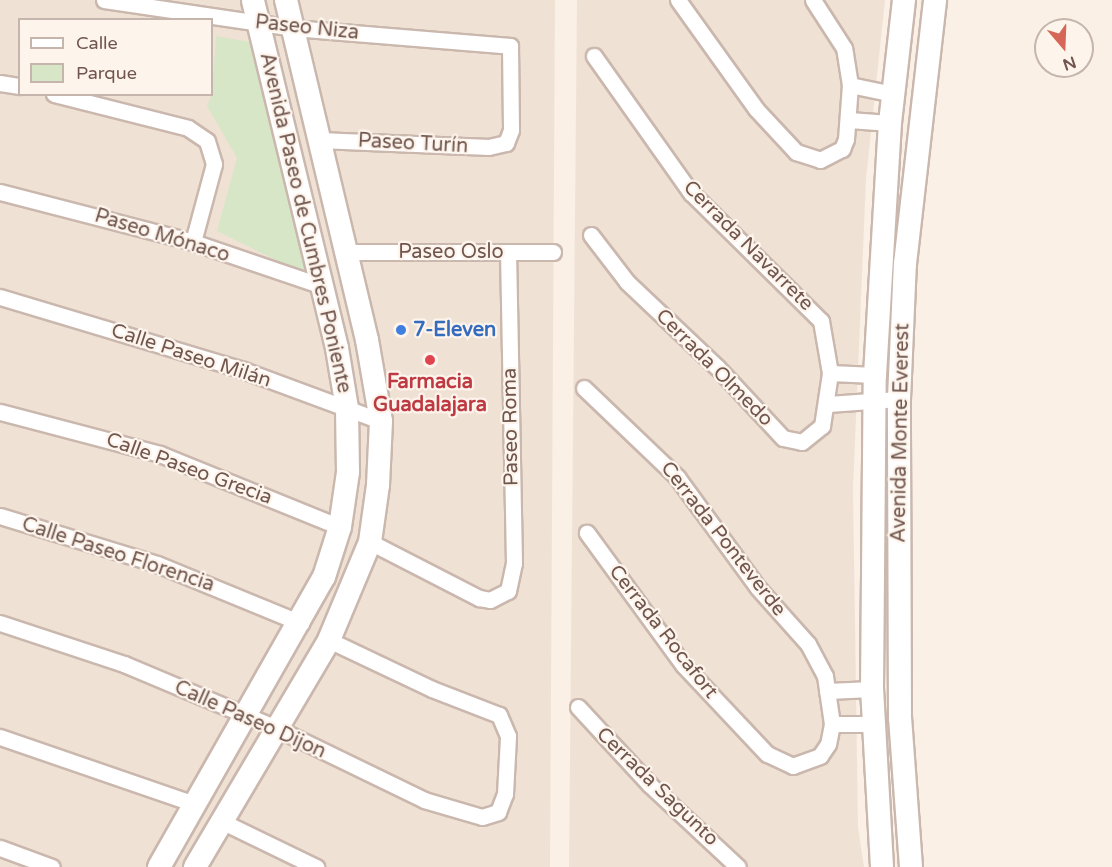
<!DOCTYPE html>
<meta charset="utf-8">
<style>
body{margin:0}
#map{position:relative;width:1112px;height:867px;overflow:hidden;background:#faf0e6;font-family:"Varela Round",sans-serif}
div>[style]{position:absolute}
.residential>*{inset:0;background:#f0e1d5}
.green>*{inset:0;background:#d6e6c6}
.roads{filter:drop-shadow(2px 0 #cab7ad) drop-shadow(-2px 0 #cab7ad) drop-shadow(0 2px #cab7ad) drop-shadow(0 -2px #cab7ad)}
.street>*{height:15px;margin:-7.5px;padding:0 7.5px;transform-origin:7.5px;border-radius:7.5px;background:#fff}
.secondary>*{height:22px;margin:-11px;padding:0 11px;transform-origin:11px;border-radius:11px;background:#fff}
.dots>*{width:16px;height:16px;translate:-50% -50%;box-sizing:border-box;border:3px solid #fdf4ec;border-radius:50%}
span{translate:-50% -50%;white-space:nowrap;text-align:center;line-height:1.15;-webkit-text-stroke:4.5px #fdf4ec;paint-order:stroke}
.street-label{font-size:20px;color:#70564e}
.shop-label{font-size:20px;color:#366cbe;font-weight:700}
.left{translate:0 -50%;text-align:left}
.health-label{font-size:20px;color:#be3a42;font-weight:700}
.legend{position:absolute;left:18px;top:18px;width:195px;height:78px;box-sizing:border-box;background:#fdf4ec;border:2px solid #c5b5ad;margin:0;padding:8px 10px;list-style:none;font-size:18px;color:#70564e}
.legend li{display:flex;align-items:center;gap:12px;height:30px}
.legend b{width:30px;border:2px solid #c5b5ad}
.north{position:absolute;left:1034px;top:18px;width:60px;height:60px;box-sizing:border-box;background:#fdf4ec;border:2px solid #c5b5ad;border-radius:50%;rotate:161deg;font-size:16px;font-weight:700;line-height:24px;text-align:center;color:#70564e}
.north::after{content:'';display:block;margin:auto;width:21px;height:27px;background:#d66758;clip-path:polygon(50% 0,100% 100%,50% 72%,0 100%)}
</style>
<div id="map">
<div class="residential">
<div style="clip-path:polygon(evenodd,0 0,555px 0,550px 867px,0 867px,0 0,20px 20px,212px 20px,212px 94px,20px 94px,20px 20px)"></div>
<div style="clip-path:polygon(577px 0,885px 0,866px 179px,853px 489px,858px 827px,864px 867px,569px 867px)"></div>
</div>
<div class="green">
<div style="clip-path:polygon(216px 36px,260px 44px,316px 261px,302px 273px,217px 231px,237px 158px,207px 106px,212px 94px)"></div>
</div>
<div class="roads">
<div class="street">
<div style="left:104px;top:0;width:191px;rotate:8.4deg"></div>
<div style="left:293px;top:28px;width:218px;rotate:4.7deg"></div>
<div style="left:510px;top:46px;width:84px;rotate:89.3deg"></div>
<div style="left:511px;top:130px;width:14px;rotate:111deg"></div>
<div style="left:506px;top:143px;width:18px;rotate:167deg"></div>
<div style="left:488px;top:147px;width:168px;rotate:-177.6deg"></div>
<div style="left:678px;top:0;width:134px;rotate:54.4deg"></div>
<div style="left:756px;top:109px;width:59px;rotate:47.1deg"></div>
<div style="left:796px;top:152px;width:25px;rotate:18deg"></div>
<div style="left:820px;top:160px;width:25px;rotate:-27deg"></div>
<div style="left:842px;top:149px;width:11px;rotate:-68deg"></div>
<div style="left:846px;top:139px;width:54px;rotate:-85.8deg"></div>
<div style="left:850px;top:85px;width:37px;rotate:-99deg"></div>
<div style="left:844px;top:48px;width:57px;rotate:-122.9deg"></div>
<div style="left:0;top:83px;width:20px;rotate:9deg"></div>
<div style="left:850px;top:85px;width:44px;rotate:11.8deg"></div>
<div style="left:54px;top:94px;width:138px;rotate:14.2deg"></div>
<div style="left:188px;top:128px;width:23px;rotate:34deg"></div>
<div style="left:207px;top:141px;width:24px;rotate:73deg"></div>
<div style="left:214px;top:164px;width:81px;rotate:105.1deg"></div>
<div style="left:849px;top:120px;width:41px;rotate:4.2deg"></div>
<div style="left:0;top:192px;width:199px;rotate:14.5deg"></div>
<div style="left:193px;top:242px;width:136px;rotate:18.8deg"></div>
<div style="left:591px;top:235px;width:59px;rotate:52.5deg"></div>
<div style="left:627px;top:282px;width:124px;rotate:43.4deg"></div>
<div style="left:717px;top:367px;width:97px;rotate:47.1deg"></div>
<div style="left:783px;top:438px;width:19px;rotate:12deg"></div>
<div style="left:802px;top:442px;width:26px;rotate:-39deg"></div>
<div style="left:822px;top:426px;width:54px;rotate:-81.4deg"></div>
<div style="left:830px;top:373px;width:53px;rotate:-99.8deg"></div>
<div style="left:821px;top:321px;width:182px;rotate:-135.4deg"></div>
<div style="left:691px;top:193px;width:168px;rotate:-125.3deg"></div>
<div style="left:348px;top:252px;width:205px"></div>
<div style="left:0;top:297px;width:254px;rotate:16.7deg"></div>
<div style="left:243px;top:370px;width:147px;rotate:20.3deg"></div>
<div style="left:830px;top:373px;width:45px;rotate:2.5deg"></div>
<div style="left:584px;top:388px;width:129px;rotate:43.7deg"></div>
<div style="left:677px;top:477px;width:137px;rotate:53.9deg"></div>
<div style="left:758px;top:588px;width:75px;rotate:48.2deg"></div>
<div style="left:808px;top:644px;width:36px;rotate:62deg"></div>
<div style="left:825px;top:676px;width:49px;rotate:81.7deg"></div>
<div style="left:832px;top:724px;width:20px;rotate:101deg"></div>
<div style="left:828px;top:744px;width:14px;rotate:124deg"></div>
<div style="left:820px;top:756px;width:29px;rotate:160deg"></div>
<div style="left:793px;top:766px;width:29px;rotate:-155deg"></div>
<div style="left:767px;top:754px;width:121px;rotate:-133.3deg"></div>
<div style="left:684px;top:666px;width:165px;rotate:-126.1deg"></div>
<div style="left:828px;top:404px;width:71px;rotate:-4deg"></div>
<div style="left:0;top:412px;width:165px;rotate:14.7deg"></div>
<div style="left:160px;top:454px;width:194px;rotate:22.1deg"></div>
<div style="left:0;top:516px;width:164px;rotate:17deg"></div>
<div style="left:157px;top:564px;width:156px;rotate:22.3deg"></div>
<div style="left:370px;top:542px;width:123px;rotate:27.2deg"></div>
<div style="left:479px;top:598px;width:11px;rotate:10deg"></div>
<div style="left:490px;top:600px;width:20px;rotate:-27deg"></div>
<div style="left:508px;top:591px;width:29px;rotate:-78deg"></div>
<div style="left:514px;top:563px;width:310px;rotate:-91.1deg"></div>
<div style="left:0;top:623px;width:131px;rotate:18.3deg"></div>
<div style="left:124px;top:664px;width:165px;rotate:22.8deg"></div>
<div style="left:276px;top:728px;width:165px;rotate:25.9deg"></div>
<div style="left:424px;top:800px;width:60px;rotate:16.3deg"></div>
<div style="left:482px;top:817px;width:17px;rotate:-17deg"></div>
<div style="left:498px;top:812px;width:19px;rotate:-69deg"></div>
<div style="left:505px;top:794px;width:58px;rotate:-87deg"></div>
<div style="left:508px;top:736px;width:23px;rotate:-113deg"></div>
<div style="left:499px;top:715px;width:72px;rotate:-158.8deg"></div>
<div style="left:432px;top:689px;width:114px;rotate:-154.6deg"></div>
<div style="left:827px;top:691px;width:45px;rotate:-2.5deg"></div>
<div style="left:578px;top:707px;width:106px;rotate:47.3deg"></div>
<div style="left:650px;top:785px;width:120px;rotate:43deg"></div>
<div style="left:832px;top:724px;width:41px"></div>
<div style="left:0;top:737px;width:203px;rotate:19deg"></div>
<div style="left:221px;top:821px;width:106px;rotate:25.8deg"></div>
<div style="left:0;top:848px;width:55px;rotate:20.1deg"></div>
</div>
<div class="secondary">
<div style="left:159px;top:867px;width:334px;rotate:-60.4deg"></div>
<div style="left:324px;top:577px;width:52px;rotate:-72.3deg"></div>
<div style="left:340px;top:527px;width:56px;rotate:-81.7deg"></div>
<div style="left:348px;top:472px;width:64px;rotate:-90.9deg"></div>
<div style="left:347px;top:408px;width:61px;rotate:-99.5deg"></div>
<div style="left:337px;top:348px;width:358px;rotate:-103.6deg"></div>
<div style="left:195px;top:867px;width:264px;rotate:-59.4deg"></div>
<div style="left:329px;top:640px;width:106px;rotate:-67.3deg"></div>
<div style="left:370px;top:542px;width:58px;rotate:-82deg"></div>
<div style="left:378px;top:485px;width:64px;rotate:-87.3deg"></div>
<div style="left:381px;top:421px;width:82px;rotate:-99.8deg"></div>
<div style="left:367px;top:340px;width:350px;rotate:-103.4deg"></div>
<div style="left:882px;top:867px;width:178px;rotate:-93.2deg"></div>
<div style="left:872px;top:689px;width:314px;rotate:-89.5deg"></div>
<div style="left:875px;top:375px;width:252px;rotate:-86.6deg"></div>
<div style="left:890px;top:123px;width:124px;rotate:-83.5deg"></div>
<div style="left:911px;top:867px;width:149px;rotate:-94.2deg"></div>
<div style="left:900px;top:718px;width:319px;rotate:-90.2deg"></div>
<div style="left:899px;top:399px;width:135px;rotate:-87.5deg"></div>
<div style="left:905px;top:264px;width:266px;rotate:-83.5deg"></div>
</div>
</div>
<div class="dots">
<div style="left:401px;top:330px;background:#3f7fe0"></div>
<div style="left:430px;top:360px;background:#e0444e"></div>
</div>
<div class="street-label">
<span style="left:307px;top:28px;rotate:6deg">Paseo Niza</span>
<span style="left:413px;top:144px;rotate:3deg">Paseo Turín</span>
<span style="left:305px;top:223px;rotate:77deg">Avenida Paseo de Cumbres Poniente</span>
<span style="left:162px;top:236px;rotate:17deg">Paseo Mónaco</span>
<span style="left:748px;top:246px;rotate:45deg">Cerrada Navarrete</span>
<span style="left:451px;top:252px">Paseo Oslo</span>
<span style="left:191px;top:356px;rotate:18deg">Calle Paseo Milán</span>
<span style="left:714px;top:368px;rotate:45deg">Cerrada Olmedo</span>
<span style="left:511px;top:427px;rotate:-91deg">Paseo Roma</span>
<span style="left:901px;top:433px;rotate:-89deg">Avenida Monte Everest</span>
<span style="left:189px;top:469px;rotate:20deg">Calle Paseo Grecia</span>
<span style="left:723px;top:539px;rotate:52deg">Cerrada Ponteverde</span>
<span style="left:118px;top:555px;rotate:18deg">Calle Paseo Florencia</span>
<span style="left:663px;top:632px;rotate:52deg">Cerrada Rocafort</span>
<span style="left:250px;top:720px;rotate:24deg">Calle Paseo Dijon</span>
<span style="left:657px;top:787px;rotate:44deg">Cerrada Sagunto</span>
</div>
<div class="shop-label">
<span class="left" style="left:413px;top:330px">7-Eleven</span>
</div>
<div class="health-label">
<span style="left:430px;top:394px">Farmacia<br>Guadalajara</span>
</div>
<ul class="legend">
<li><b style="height:8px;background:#fff"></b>Calle</li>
<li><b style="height:16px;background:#d6e6c6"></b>Parque</li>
</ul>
<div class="north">N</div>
</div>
